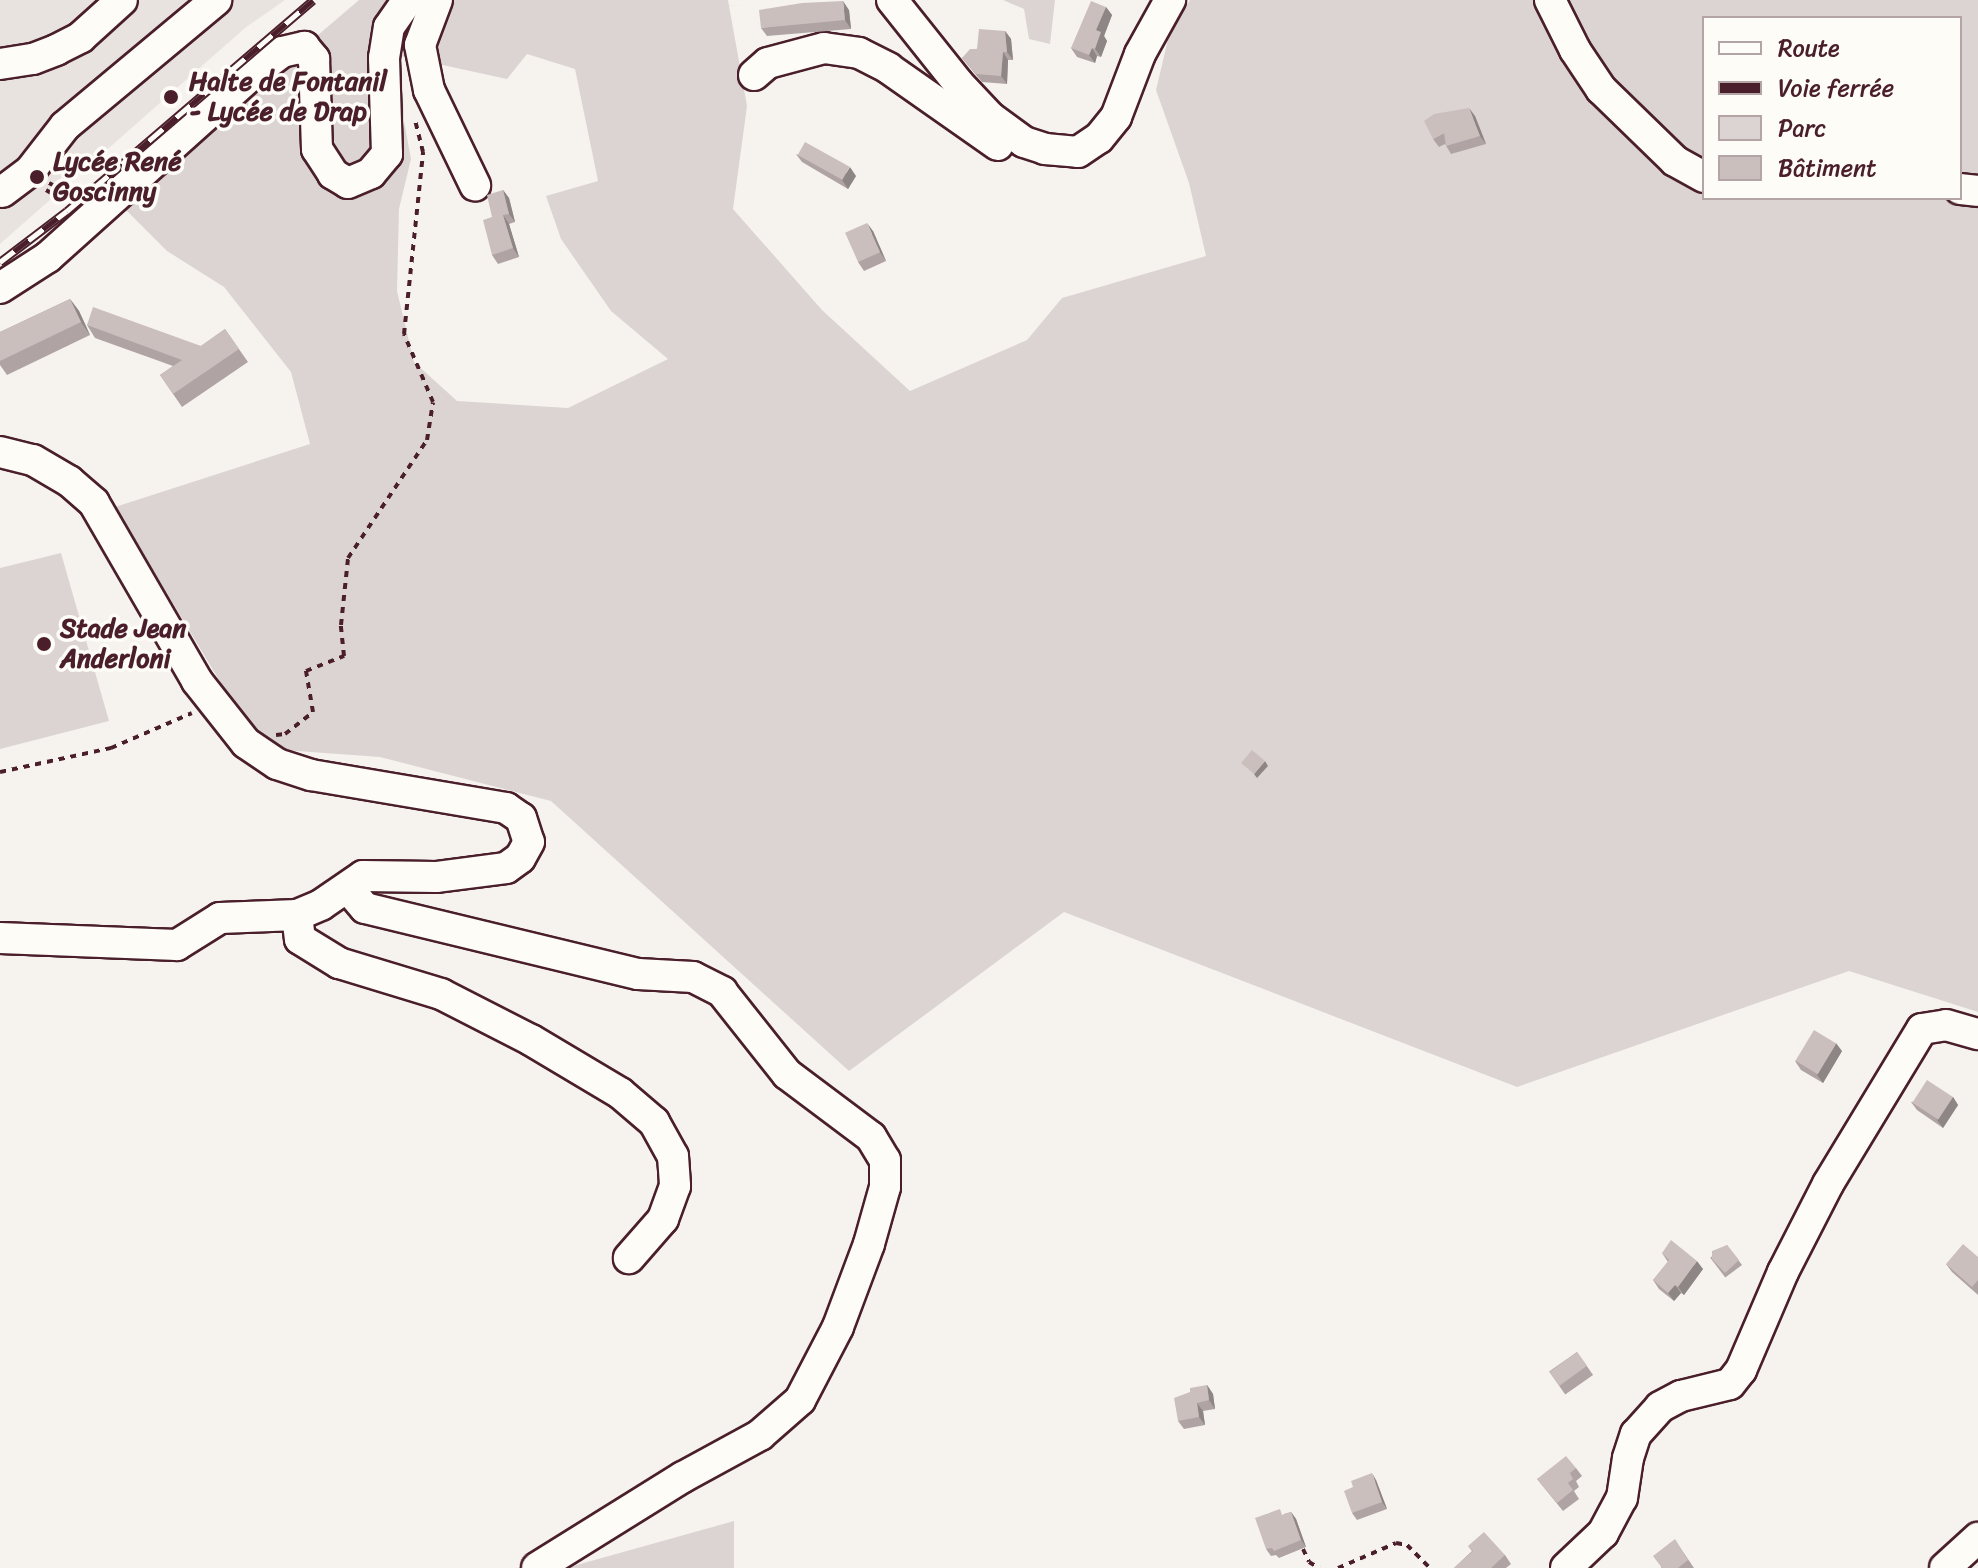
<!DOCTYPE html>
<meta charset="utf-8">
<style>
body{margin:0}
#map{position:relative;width:1978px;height:1568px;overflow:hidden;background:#f6f3ef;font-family:Sriracha,sans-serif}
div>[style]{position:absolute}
.built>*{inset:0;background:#e9e3e0}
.green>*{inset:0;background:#dcd4d2}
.path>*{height:4px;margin-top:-2px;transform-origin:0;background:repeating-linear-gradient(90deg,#4a1f2b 0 6px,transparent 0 12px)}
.roads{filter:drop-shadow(2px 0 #4a1f2b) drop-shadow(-2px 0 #4a1f2b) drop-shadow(0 2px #4a1f2b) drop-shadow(0 -2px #4a1f2b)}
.minor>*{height:30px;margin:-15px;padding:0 15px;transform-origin:15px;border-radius:15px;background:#fdfcf7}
.rail>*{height:9px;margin-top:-4.5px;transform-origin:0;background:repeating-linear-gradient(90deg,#fdfcf7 0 18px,#4a1f2b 0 36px);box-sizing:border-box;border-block:2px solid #4a1f2b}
.wall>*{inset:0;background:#afa4a3;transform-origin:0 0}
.shaded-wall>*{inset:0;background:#8e8685}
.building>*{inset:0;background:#cbbfbe;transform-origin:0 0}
.dots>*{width:22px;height:22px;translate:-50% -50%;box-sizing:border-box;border:4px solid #fdfcf7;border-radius:50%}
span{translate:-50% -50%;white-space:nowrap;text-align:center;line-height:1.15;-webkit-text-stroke:7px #fdfcf7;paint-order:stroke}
.poi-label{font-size:26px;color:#4a1f2b;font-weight:700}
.left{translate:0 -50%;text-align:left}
.legend{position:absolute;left:1702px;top:16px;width:260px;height:184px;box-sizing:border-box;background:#fdfcf7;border:2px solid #b5a4a5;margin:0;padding:10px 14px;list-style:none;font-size:24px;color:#4a1f2b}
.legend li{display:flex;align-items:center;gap:16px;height:40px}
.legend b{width:40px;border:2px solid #b5a4a5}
</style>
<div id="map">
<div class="built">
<div style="clip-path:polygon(0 0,285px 0,245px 28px,0 244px)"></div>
</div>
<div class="green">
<div style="clip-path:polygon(evenodd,359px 0,728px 0,747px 106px,733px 209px,822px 310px,910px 391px,1027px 340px,1062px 298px,1206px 256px,1189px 183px,1156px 90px,1170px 31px,1190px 0,1978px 0,1978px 1012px,1849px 971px,1517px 1087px,1064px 912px,849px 1071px,551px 801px,380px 757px,283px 750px,245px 723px,115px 507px,310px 444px,291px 372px,224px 287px,167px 251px,125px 209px,222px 117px,359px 0,1704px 18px,1960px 18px,1960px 198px,1704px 198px,1704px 18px,359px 0,527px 54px,575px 69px,598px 181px,546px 196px,561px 239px,611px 311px,668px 359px,568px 408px,457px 401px,414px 362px,397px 291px,399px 209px,411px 159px,404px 121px,401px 56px,507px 79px,527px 54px)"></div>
<div style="clip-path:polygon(1003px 0,1055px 0,1050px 44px,1029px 39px,1024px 9px)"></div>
<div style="clip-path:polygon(61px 553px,109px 721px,0 749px,0 568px)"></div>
<div style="clip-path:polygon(734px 1521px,734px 1568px,566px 1568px)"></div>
</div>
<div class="path">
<div style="left:49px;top:183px;width:21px;rotate:28deg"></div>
<div style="left:46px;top:190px;width:17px;rotate:31deg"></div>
<div style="left:276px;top:735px;width:9px;rotate:-6deg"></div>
<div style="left:285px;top:734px;width:36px;rotate:-38deg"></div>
<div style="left:313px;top:712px;width:42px;rotate:-99.7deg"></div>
<div style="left:306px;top:671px;width:41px;rotate:-21.5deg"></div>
<div style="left:344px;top:656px;width:31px;rotate:-96deg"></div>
<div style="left:341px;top:625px;width:67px;rotate:-84deg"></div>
<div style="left:348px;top:558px;width:142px;rotate:-56.2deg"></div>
<div style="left:427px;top:440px;width:38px;rotate:-81deg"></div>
<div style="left:433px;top:402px;width:74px;rotate:-113.1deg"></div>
<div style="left:404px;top:334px;width:183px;rotate:-84deg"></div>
<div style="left:423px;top:152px;width:32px;rotate:-104deg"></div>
<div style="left:0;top:772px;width:114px;rotate:-12.2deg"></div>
<div style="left:111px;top:748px;width:88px;rotate:-23.4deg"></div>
<div style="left:1303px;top:1549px;width:14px;rotate:65deg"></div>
<div style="left:1309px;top:1562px;width:12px;rotate:31deg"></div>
<div style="left:1338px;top:1568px;width:63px;rotate:-23.3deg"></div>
<div style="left:1396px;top:1543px;width:11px;rotate:10deg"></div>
<div style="left:1407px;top:1545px;width:33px;rotate:45deg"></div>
</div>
<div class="roads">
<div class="minor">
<div style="left:437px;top:0;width:48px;rotate:110.7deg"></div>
<div style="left:420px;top:45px;width:46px;rotate:78.7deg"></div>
<div style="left:429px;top:90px;width:106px;rotate:64.2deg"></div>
<div style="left:892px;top:0;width:106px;rotate:51.5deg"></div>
<div style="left:958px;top:83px;width:47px;rotate:46.7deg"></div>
<div style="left:990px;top:117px;width:42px;rotate:36.3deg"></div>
<div style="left:1024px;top:142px;width:22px;rotate:18deg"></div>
<div style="left:1045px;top:149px;width:33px;rotate:5deg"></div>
<div style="left:1078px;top:152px;width:25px;rotate:-34deg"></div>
<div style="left:1099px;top:138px;width:27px;rotate:-51deg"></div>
<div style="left:1116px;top:117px;width:67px;rotate:-69.1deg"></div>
<div style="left:1140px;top:54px;width:62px;rotate:-60.9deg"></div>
<div style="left:1550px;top:0;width:56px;rotate:63.4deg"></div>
<div style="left:1575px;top:50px;width:47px;rotate:56.3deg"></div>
<div style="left:1601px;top:89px;width:103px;rotate:44.2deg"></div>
<div style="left:1675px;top:161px;width:33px;rotate:29deg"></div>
<div style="left:0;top:64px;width:33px;rotate:-9deg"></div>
<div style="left:33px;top:59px;width:25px;rotate:-21deg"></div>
<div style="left:56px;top:50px;width:28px;rotate:-27deg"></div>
<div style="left:81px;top:37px;width:55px;rotate:-42.1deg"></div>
<div style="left:754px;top:75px;width:18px;rotate:-41deg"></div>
<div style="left:768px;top:63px;width:58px;rotate:-15deg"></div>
<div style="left:824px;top:48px;width:35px;rotate:8deg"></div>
<div style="left:859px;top:53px;width:33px;rotate:27deg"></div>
<div style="left:888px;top:68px;width:134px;rotate:35deg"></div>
<div style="left:1960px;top:189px;width:18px;rotate:6deg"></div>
<div style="left:2px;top:192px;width:35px;rotate:-37deg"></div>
<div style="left:30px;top:171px;width:57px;rotate:-52.1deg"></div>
<div style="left:65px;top:126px;width:197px;rotate:-39.8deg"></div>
<div style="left:0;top:288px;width:57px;rotate:-32.9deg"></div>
<div style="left:48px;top:257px;width:271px;rotate:-41.9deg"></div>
<div style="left:250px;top:76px;width:40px;rotate:-37deg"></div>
<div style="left:282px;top:52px;width:23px;rotate:-13deg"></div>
<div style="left:304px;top:47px;width:16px;rotate:50deg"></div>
<div style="left:314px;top:59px;width:90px;rotate:88.1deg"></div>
<div style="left:317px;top:149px;width:30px;rotate:57deg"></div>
<div style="left:333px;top:174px;width:17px;rotate:31deg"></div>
<div style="left:348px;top:183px;width:25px;rotate:-23deg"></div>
<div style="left:371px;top:173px;width:25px;rotate:-50deg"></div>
<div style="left:387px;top:154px;width:96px;rotate:-91.8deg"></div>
<div style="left:384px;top:58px;width:31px;rotate:-81deg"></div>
<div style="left:389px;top:27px;width:33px;rotate:-55deg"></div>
<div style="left:0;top:452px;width:34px;rotate:14deg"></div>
<div style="left:33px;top:460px;width:42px;rotate:30.3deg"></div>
<div style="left:69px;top:481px;width:33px;rotate:41deg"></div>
<div style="left:94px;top:503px;width:206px;rotate:59.9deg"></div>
<div style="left:197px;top:681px;width:79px;rotate:51.7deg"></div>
<div style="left:246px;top:743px;width:37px;rotate:34deg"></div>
<div style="left:277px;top:764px;width:36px;rotate:18deg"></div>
<div style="left:311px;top:775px;width:198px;rotate:9.6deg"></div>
<div style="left:506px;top:808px;width:18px;rotate:34deg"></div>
<div style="left:521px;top:818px;width:25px;rotate:72deg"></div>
<div style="left:529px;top:842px;width:18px;rotate:119deg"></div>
<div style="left:520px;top:858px;width:17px;rotate:144deg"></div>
<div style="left:506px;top:868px;width:71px;rotate:172.7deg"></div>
<div style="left:436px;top:877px;width:73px;rotate:-179.2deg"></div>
<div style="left:363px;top:876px;width:51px;rotate:145.4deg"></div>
<div style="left:321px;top:905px;width:26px;rotate:157deg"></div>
<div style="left:297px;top:915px;width:77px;rotate:177.8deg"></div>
<div style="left:220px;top:918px;width:51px;rotate:147.9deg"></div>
<div style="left:177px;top:945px;width:177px;rotate:-177.7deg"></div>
<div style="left:348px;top:888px;width:26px;rotate:50deg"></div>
<div style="left:365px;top:908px;width:281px;rotate:13.6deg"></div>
<div style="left:638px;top:974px;width:55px;rotate:3.1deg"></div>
<div style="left:693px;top:977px;width:33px;rotate:27deg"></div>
<div style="left:722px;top:992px;width:105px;rotate:51.6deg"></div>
<div style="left:787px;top:1074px;width:105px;rotate:36.9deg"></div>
<div style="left:871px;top:1137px;width:27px;rotate:59deg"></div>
<div style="left:885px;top:1160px;width:27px;rotate:90deg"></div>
<div style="left:885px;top:1187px;width:59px;rotate:105.7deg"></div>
<div style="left:869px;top:1244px;width:89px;rotate:110.5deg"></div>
<div style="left:838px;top:1327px;width:82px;rotate:117.5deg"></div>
<div style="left:800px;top:1400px;width:53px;rotate:138.8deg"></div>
<div style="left:760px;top:1435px;width:88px;rotate:151.4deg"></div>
<div style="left:683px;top:1477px;width:172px;rotate:148.1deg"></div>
<div style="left:297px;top:915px;width:24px;rotate:83deg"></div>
<div style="left:300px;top:939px;width:46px;rotate:31.6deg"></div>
<div style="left:339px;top:963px;width:107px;rotate:16.9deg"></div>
<div style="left:441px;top:994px;width:101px;rotate:27.1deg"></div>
<div style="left:531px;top:1040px;width:104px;rotate:30.8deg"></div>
<div style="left:620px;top:1093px;width:45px;rotate:40.5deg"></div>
<div style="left:654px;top:1122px;width:39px;rotate:61deg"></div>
<div style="left:673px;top:1156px;width:30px;rotate:86deg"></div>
<div style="left:675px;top:1186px;width:35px;rotate:110deg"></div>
<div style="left:663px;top:1219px;width:52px;rotate:131.1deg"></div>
<div style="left:1566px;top:1568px;width:51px;rotate:-43.4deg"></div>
<div style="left:1603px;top:1533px;width:40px;rotate:-62deg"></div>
<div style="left:1622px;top:1498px;width:40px;rotate:-81.5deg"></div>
<div style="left:1628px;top:1458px;width:25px;rotate:-72deg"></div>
<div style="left:1636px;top:1434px;width:36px;rotate:-48deg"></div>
<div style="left:1660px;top:1407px;width:24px;rotate:-28deg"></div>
<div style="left:1681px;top:1396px;width:50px;rotate:-13.8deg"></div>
<div style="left:1730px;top:1384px;width:18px;rotate:-52deg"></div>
<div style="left:1741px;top:1370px;width:107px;rotate:-66.8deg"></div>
<div style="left:1783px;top:1272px;width:99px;rotate:-62.9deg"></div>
<div style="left:1828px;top:1184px;width:181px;rotate:-58.8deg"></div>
<div style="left:1922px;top:1029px;width:24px;rotate:-9deg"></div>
<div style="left:1946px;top:1025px;width:33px;rotate:16deg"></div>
<div style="left:1945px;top:1568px;width:45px;rotate:-42.3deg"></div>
</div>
</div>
<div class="rail">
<div style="left:0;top:262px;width:84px;rotate:-37.3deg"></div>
<div style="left:67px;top:211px;width:324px;rotate:-40.6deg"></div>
</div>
<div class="wall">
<div style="clip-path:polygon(1106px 7px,1112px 15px,1104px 36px,1107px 41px,1101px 57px,1097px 56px,1095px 63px,1077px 57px,1071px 48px)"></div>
<div style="clip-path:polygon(849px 10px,851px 29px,767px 36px,761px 28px)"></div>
<div style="clip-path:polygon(1005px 31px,1011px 39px,1013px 60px,1008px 60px,1007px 84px,982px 82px,962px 58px)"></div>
<div style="clip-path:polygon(1475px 116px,1486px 144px,1451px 154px,1445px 144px,1439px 147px,1433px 139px)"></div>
<div style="clip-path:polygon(796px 154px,856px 176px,848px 189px,802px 162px)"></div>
<div style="clip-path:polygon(503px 190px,509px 198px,515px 222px,509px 224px,519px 257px,498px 264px,492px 255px,492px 217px)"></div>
<div style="clip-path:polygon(873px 231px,886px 261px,864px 271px,858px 262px)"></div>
<div style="clip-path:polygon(70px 299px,79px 311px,90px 335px,7px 375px,0 365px,0 332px)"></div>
<div style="clip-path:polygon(87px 325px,201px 346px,225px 329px,248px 362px,182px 407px,160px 375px,173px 366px,95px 338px)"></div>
<div style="clip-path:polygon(1842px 1051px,1823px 1083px,1801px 1070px,1795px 1061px)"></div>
<div style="clip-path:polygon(1953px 1097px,1958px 1105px,1943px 1128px,1917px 1110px,1911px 1102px)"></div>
<div style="left:1727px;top:1245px;width:25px;height:21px;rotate:53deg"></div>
<div style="clip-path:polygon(1662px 1253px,1703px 1269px,1684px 1295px,1681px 1293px,1674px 1301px,1659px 1289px,1653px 1280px,1668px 1262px)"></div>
<div style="clip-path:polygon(1978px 1257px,1978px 1295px,1952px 1272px,1946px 1264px)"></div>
<div style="left:1577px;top:1352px;width:28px;height:34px;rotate:55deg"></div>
<div style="clip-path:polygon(1207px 1385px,1213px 1394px,1215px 1409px,1203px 1411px,1205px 1425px,1184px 1429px,1178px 1421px)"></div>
<div style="clip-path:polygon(1576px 1468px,1582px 1476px,1576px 1481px,1579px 1487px,1574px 1491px,1579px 1499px,1563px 1511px,1537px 1479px)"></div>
<div style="clip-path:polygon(1376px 1480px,1387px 1509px,1357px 1520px,1352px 1513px)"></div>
<div style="clip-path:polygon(1291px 1512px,1296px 1519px,1306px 1547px,1279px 1558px,1276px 1555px,1271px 1556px,1266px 1549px,1284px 1514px)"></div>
<div style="clip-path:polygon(1675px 1540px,1694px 1568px,1661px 1568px)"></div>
<div style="clip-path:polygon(1468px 1546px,1505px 1555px,1511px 1564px,1506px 1568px,1454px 1568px,1472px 1551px)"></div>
</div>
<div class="shaded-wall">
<div style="clip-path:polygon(843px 1px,849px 10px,851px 29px,845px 20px)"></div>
<div style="clip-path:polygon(1106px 7px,1112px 15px,1104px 36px,1107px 41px,1101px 57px,1095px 49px,1096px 30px)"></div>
<div style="clip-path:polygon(1005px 31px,1011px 39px,1013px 60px,1007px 52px)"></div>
<div style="clip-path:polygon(1092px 48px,1097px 56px,1095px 63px,1089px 55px)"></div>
<div style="clip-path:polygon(1003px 52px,1008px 60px,1007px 84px,1001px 76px)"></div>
<div style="clip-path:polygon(1469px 108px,1475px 116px,1486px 144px,1480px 136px)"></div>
<div style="clip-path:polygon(850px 167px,856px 176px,848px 189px,842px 180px)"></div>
<div style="clip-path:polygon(503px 190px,509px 198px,515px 222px,509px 214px)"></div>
<div style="clip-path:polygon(503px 215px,509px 224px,519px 257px,513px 248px)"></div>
<div style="clip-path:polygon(867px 223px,873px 231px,886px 261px,880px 252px)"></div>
<div style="clip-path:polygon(70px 299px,79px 311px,90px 335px,81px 322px)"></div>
<div style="clip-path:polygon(1265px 761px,1268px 766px,1257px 778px,1254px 774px)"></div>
<div style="clip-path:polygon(1836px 1043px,1842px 1051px,1823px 1083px,1817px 1075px)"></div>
<div style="clip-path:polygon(1953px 1097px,1958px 1105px,1943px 1128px,1937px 1120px)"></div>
<div style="clip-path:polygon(1697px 1261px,1703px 1269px,1684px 1295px,1678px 1287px)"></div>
<div style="clip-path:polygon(1675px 1285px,1681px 1293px,1674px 1301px,1668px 1293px)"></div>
<div style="clip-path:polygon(1207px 1385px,1213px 1394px,1215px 1409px,1209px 1400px)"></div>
<div style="clip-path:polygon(1197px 1403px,1203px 1411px,1205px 1425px,1199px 1417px)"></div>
<div style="clip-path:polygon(1372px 1473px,1376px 1480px,1387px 1509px,1382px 1502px)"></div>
<div style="clip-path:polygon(1291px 1512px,1296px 1519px,1306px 1547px,1301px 1540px)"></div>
</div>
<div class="building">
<div style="clip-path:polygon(843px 1px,845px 20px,761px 28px,759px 10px,802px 3px)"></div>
<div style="clip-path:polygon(1091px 1px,1106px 7px,1096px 30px,1101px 32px,1095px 49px,1092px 48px,1089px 55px,1071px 48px)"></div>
<div style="clip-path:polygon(979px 29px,1005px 31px,1007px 52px,1003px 52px,1001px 76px,976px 74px,962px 58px,970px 49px,977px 49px)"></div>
<div style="clip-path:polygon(1469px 108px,1480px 136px,1446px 146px,1444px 133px,1433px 139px,1424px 121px,1434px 114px)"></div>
<div style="left:805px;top:142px;width:51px;height:15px;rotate:29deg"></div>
<div style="clip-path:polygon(503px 190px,509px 214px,503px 215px,513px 248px,492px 255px,483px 220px,492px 217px,487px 195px)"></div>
<div style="left:867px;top:223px;width:32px;height:24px;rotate:66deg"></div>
<div style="clip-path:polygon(70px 299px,81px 322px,0 361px,0 332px)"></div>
<div style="clip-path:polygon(93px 307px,201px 346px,225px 329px,239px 349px,173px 394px,160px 375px,182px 360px,87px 325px)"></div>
<div style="left:1252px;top:750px;width:17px;height:17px;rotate:40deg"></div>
<div style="left:1814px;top:1030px;width:26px;height:36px;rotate:31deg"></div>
<div style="left:1927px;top:1080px;width:31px;height:27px;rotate:33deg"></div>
<div style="clip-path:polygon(1671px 1240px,1697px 1261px,1678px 1287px,1675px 1285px,1668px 1293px,1653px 1280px,1669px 1260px,1662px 1253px)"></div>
<div style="clip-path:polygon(1963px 1244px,1978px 1257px,1978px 1280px,1972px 1287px,1946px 1264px)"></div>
<div style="clip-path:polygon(1727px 1245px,1739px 1260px,1725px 1273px,1712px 1259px,1712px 1251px)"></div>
<div style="left:1577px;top:1352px;width:17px;height:34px;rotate:54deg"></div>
<div style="clip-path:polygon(1207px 1385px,1209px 1400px,1197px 1403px,1199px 1417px,1178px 1421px,1174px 1398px,1190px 1392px,1190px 1388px)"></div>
<div style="clip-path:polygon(1566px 1456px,1576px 1468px,1570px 1473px,1573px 1479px,1568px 1483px,1573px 1490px,1557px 1503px,1537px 1479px)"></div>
<div style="clip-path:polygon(1372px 1473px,1382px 1502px,1352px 1513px,1344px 1491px,1353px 1487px,1351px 1481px)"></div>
<div style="clip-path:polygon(1280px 1509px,1282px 1515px,1291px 1512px,1301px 1540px,1274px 1551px,1272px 1548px,1266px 1549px,1255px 1518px)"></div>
<div style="clip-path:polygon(1484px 1532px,1505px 1555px,1491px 1568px,1454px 1568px,1473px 1551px,1468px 1546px)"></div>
<div style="clip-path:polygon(1675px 1539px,1688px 1560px,1678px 1568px,1662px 1568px,1653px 1556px)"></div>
</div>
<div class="dots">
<div style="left:171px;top:97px;background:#4a1f2b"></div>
<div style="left:37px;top:177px;background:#4a1f2b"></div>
<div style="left:44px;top:644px;background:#4a1f2b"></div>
</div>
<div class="poi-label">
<span class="left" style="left:189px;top:97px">Halte de Fontanil<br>- Lycée de Drap</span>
<span class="left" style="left:53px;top:177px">Lycée René<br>Goscinny</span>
<span class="left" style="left:60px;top:644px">Stade Jean<br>Anderloni</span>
</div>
<ul class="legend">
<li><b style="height:10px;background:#fdfcf7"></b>Route</li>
<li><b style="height:10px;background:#4a1f2b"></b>Voie ferrée</li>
<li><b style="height:22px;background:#dcd4d2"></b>Parc</li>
<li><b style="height:22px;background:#cbbfbe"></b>Bâtiment</li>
</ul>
</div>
